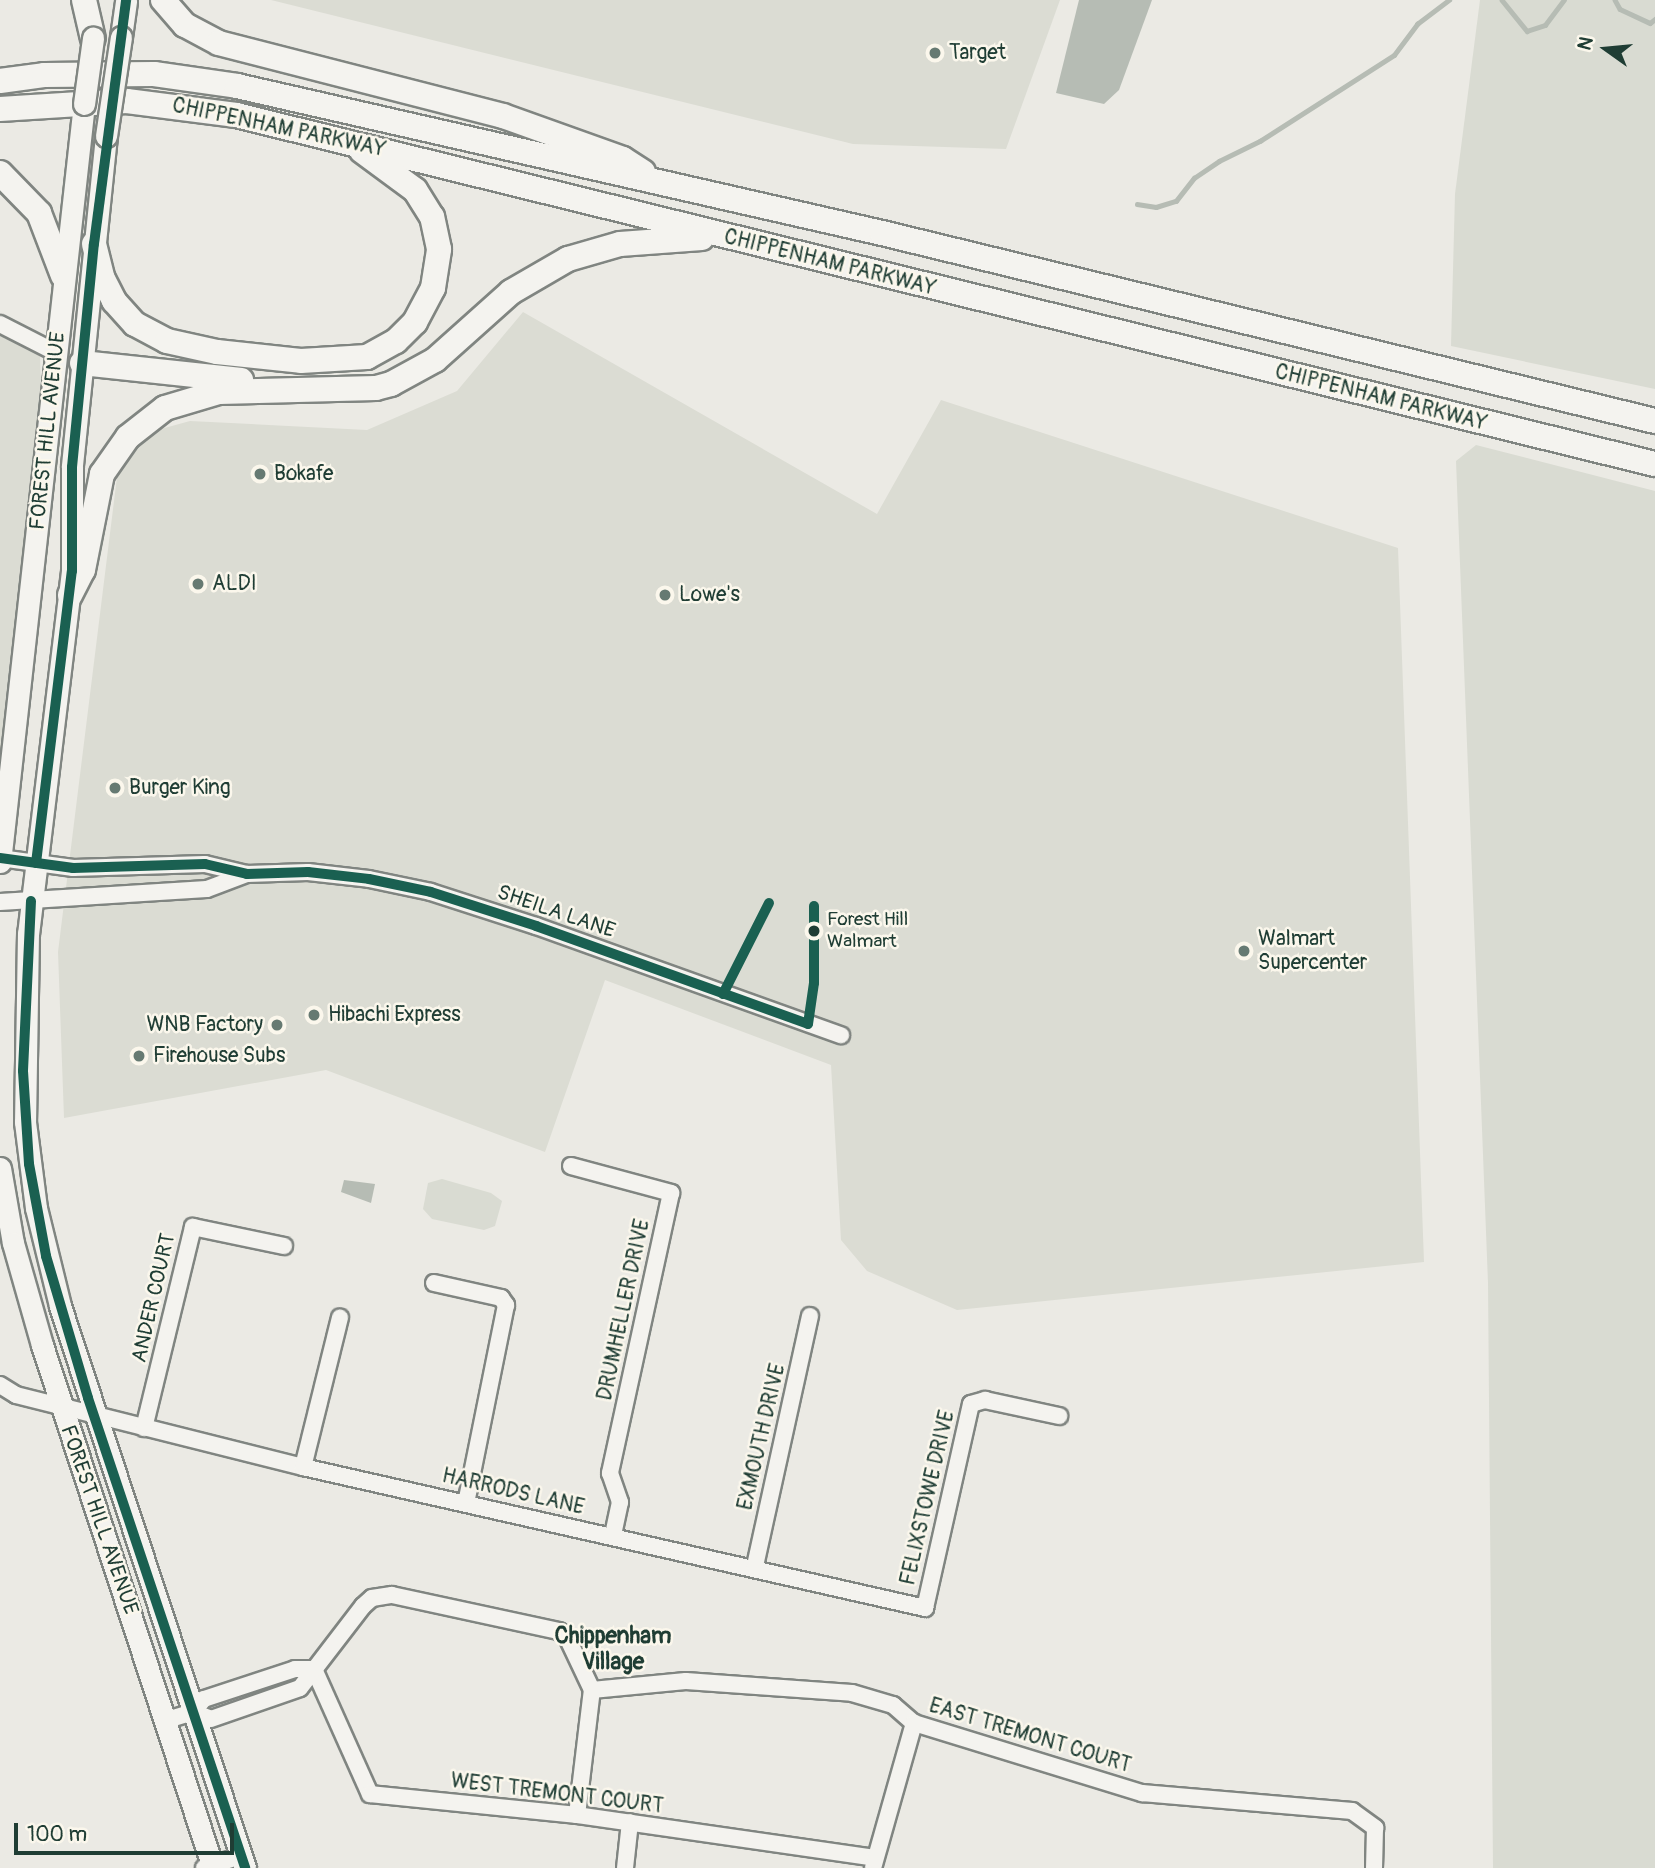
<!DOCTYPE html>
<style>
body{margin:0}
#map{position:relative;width:1655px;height:1868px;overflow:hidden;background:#ebeae4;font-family:Pangolin,sans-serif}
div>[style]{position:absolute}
.built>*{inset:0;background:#dbdcd3}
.green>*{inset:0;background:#d9dbd2}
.water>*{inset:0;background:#b6bcb4}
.stream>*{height:4.5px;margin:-2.25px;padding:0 2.25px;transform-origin:2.25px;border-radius:2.25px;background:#b6bcb4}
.roads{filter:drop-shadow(2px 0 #808581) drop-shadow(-2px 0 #808581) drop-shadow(0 2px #808581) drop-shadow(0 -2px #808581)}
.minor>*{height:16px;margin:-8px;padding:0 8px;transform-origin:8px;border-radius:8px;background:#f4f3ef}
.major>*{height:21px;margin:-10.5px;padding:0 10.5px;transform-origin:10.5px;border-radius:10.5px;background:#f4f3ef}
.highway>*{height:24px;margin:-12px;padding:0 12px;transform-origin:12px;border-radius:12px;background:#f4f3ef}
.bridges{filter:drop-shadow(2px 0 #808581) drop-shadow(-2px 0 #808581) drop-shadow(0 2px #808581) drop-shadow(0 -2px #808581)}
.major-bridge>*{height:21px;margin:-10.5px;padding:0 10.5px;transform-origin:10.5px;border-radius:10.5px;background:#f4f3ef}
.bus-1>*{height:10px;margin:-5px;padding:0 5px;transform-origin:5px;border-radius:5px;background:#1a6051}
.dots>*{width:19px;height:19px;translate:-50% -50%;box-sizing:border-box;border:4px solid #fbf7ec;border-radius:50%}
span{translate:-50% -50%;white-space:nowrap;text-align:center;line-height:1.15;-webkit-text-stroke:5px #fbf7ec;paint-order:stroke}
.bus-label{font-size:19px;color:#1f3d34}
.left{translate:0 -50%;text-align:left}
.poi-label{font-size:21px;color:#1f3d34}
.right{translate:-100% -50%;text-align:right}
.street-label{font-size:21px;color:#1f3d34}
.neighbourhood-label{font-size:23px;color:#1f3d34;font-weight:700}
.north{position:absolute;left:1571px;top:14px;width:70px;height:70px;-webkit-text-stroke:5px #fbf7ec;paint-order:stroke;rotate:285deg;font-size:19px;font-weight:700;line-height:28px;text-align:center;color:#1f3d34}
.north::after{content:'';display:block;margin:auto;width:24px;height:32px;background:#1f3d34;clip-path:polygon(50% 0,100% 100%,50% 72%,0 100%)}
.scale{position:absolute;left:14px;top:1823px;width:220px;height:32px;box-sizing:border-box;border:4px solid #1f3d34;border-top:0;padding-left:9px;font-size:21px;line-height:24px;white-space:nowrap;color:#1f3d34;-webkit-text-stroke:5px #fbf7ec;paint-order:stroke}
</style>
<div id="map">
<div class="built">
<div style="clip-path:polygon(271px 0,1060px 0,1006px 149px,853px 144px)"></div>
<div style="clip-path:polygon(523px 312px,877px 514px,941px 400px,1398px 548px,1424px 1262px,957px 1310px,867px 1271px,841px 1240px,831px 1065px,605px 980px,545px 1152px,326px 1070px,64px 1118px,58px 952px,117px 477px,150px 432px,190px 421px,367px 430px,457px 391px)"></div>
<div style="clip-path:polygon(0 330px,40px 353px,42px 433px,0 783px)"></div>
</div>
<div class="green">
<div style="clip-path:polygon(1480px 0,1655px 0,1655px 389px,1451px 346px,1455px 194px)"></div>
<div style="clip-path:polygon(1476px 445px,1655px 491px,1655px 1868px,1493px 1868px,1488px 1283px,1456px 461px)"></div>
<div style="clip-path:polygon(442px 1179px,491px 1193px,502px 1201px,495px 1226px,484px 1230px,432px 1219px,423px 1209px,428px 1183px)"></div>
</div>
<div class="water">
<div style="clip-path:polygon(1079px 0,1152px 0,1119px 90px,1104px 104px,1056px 93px)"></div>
<div style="clip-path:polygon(344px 1180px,375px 1184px,371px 1203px,341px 1192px)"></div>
</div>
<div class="stream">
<div style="left:1502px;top:0;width:40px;rotate:51deg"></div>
<div style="left:1527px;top:31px;width:19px;rotate:-18deg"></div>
<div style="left:1545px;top:25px;width:31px;rotate:-53deg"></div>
<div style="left:1615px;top:0;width:10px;rotate:61deg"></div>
<div style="left:1620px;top:9px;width:33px;rotate:25deg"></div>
<div style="left:1650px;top:23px;width:6px;rotate:-39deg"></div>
<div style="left:1137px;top:204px;width:19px;rotate:9deg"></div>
<div style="left:1156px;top:207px;width:21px;rotate:-17deg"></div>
<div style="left:1176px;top:201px;width:29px;rotate:-52deg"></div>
<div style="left:1194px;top:178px;width:30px;rotate:-34deg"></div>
<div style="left:1219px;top:161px;width:46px;rotate:-26deg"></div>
<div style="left:1260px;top:141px;width:159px;rotate:-32.7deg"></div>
<div style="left:1394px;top:55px;width:39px;rotate:-53deg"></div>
<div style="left:1417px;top:24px;width:40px;rotate:-37deg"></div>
</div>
<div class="roads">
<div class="minor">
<div style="left:0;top:324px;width:62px;rotate:27deg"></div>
<div style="left:0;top:858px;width:74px;rotate:7.8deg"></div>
<div style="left:73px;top:868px;width:132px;rotate:-1.7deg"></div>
<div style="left:205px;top:864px;width:43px;rotate:13.4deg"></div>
<div style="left:247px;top:874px;width:61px;rotate:-1.9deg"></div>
<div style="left:308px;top:872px;width:61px;rotate:6.5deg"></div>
<div style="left:369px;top:879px;width:63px;rotate:11.8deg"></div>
<div style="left:431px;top:892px;width:110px;rotate:17.9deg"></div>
<div style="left:536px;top:926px;width:324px;rotate:19.7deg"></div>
<div style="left:0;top:902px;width:207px;rotate:-3.6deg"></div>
<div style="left:207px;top:889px;width:43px;rotate:-20.6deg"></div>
<div style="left:571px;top:1166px;width:104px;rotate:15.1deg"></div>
<div style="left:671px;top:1193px;width:287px;rotate:102.3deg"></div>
<div style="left:610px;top:1473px;width:31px;rotate:71deg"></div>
<div style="left:620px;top:1502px;width:35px;rotate:102deg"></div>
<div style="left:434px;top:1283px;width:69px;rotate:12.6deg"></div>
<div style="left:501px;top:1298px;width:9px;rotate:54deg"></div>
<div style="left:506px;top:1305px;width:202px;rotate:101.4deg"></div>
<div style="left:0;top:1385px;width:19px;rotate:32deg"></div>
<div style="left:16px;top:1395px;width:296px;rotate:14.1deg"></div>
<div style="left:303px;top:1467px;width:638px;rotate:12.77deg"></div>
<div style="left:925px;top:1608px;width:209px;rotate:-77.3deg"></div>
<div style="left:971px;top:1404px;width:15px;rotate:-16deg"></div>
<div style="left:985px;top:1400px;width:76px;rotate:12.2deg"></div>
<div style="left:144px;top:1428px;width:207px;rotate:-76.3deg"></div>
<div style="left:193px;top:1227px;width:93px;rotate:11.8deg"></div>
<div style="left:303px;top:1467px;width:154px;rotate:-76.1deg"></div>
<div style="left:755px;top:1566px;width:256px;rotate:-77.6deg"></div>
<div style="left:314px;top:1669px;width:137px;rotate:65.9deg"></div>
<div style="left:370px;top:1794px;width:208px;rotate:5.8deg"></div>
<div style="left:577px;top:1815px;width:300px;rotate:8.2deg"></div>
<div style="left:193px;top:1712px;width:19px;rotate:21deg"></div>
<div style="left:211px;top:1719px;width:94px;rotate:-19.2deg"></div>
<div style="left:300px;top:1688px;width:103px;rotate:-52.5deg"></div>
<div style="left:363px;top:1606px;width:12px;rotate:-42deg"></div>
<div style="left:372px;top:1598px;width:20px;rotate:-9deg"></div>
<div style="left:392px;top:1595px;width:171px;rotate:12.2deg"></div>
<div style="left:559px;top:1631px;width:10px;rotate:37deg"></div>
<div style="left:567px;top:1637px;width:59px;rotate:64.7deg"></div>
<div style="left:592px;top:1690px;width:94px;rotate:-5.5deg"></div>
<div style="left:686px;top:1681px;width:166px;rotate:4.1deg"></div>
<div style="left:852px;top:1693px;width:43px;rotate:16.3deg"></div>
<div style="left:893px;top:1705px;width:28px;rotate:41deg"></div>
<div style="left:914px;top:1723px;width:239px;rotate:17.1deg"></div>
<div style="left:1142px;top:1793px;width:211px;rotate:4.9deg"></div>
<div style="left:1352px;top:1811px;width:29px;rotate:36deg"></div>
<div style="left:1375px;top:1828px;width:40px;rotate:91.4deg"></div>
<div style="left:167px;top:1720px;width:27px;rotate:-17deg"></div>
<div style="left:193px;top:1712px;width:17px;rotate:-50deg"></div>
<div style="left:204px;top:1699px;width:96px;rotate:-18.2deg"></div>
<div style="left:295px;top:1669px;width:19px"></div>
<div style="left:577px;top:1815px;width:126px;rotate:-83.2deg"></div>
<div style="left:204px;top:1868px;width:39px;rotate:-18deg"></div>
<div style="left:625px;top:1868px;width:46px;rotate:-83.8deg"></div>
<div style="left:873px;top:1868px;width:151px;rotate:-74.2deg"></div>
</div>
<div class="major">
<div style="left:121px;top:37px;width:37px;rotate:-82deg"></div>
<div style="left:106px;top:136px;width:333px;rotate:95.9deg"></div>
<div style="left:72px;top:467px;width:104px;rotate:90deg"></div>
<div style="left:72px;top:571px;width:365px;rotate:96.9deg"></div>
<div style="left:28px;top:933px;width:189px;rotate:90.9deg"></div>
<div style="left:25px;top:1122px;width:87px;rotate:82.7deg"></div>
<div style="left:36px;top:1208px;width:101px;rotate:76.2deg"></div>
<div style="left:60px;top:1306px;width:592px;rotate:71.78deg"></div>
<div style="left:0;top:862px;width:763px;rotate:-83.68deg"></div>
<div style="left:0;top:1168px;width:76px;rotate:80.2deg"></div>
<div style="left:13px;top:1243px;width:106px;rotate:74.1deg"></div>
<div style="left:42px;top:1345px;width:550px;rotate:71.89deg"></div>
</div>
<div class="highway">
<div style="left:84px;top:0;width:39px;rotate:77deg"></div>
<div style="left:163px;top:0;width:33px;rotate:49deg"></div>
<div style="left:185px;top:25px;width:38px;rotate:28deg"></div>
<div style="left:219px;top:43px;width:293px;rotate:14.4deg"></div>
<div style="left:503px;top:116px;width:127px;rotate:19.7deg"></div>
<div style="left:623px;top:159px;width:24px;rotate:33deg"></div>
<div style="left:0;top:81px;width:44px;rotate:-7.8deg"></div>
<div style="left:44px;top:75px;width:110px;rotate:-0.5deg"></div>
<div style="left:154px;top:74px;width:84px;rotate:8.2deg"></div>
<div style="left:237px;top:86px;width:662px;rotate:12.84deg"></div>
<div style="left:882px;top:233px;width:796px;rotate:13.67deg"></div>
<div style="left:0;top:109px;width:127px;rotate:-3.6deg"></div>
<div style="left:127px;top:101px;width:110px;rotate:7.3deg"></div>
<div style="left:236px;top:115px;width:1461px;rotate:13.82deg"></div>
<div style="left:0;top:173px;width:56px;rotate:45.7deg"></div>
<div style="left:39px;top:213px;width:67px;rotate:69.1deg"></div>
<div style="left:94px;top:244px;width:36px;rotate:76deg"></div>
<div style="left:103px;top:279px;width:25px;rotate:63deg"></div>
<div style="left:114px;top:301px;width:31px;rotate:48deg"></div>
<div style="left:135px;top:324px;width:36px;rotate:28deg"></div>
<div style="left:167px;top:341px;width:51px;rotate:12.4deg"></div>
<div style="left:217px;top:352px;width:84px;rotate:6.1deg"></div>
<div style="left:301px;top:361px;width:66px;rotate:-3.5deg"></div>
<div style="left:367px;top:357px;width:33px;rotate:-29deg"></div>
<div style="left:396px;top:341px;width:27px;rotate:-45deg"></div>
<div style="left:415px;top:322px;width:38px;rotate:-62deg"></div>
<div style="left:433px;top:288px;width:39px;rotate:-81deg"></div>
<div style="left:439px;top:249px;width:33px;rotate:-102deg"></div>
<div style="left:432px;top:217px;width:32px;rotate:-122deg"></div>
<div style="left:415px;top:190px;width:66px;rotate:-143.7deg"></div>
<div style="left:82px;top:363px;width:160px;rotate:6.1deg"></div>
<div style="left:70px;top:595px;width:28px;rotate:-63deg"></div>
<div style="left:83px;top:570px;width:98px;rotate:-78.8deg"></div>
<div style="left:102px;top:474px;width:45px;rotate:-54.9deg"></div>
<div style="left:128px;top:437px;width:47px;rotate:-38.1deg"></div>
<div style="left:165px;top:408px;width:56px;rotate:-16.5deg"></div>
<div style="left:219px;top:392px;width:157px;rotate:-1.5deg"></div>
<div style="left:376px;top:388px;width:16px;rotate:-15deg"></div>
<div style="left:391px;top:384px;width:50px;rotate:-28.6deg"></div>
<div style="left:435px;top:360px;width:102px;rotate:-41.8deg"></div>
<div style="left:511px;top:292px;width:66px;rotate:-30.1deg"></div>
<div style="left:568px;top:259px;width:54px;rotate:-16.1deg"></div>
<div style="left:620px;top:244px;width:82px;rotate:-4.2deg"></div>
</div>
</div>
<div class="bridges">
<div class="major-bridge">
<div style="left:84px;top:104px;width:67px;rotate:-82.2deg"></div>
<div style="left:106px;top:136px;width:100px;rotate:-81.4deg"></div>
</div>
</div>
<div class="bus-1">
<div style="left:0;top:858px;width:74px;rotate:7.8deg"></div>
<div style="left:73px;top:868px;width:132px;rotate:-1.7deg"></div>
<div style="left:205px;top:864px;width:43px;rotate:13.4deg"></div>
<div style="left:247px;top:874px;width:61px;rotate:-1.9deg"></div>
<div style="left:308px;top:872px;width:61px;rotate:6.5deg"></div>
<div style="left:369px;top:879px;width:63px;rotate:11.8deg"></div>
<div style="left:431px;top:892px;width:110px;rotate:17.9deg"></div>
<div style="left:536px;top:926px;width:289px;rotate:19.8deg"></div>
<div style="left:36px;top:863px;width:294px;rotate:-83deg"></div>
<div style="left:72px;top:571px;width:104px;rotate:-90deg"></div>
<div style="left:72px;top:467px;width:224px;rotate:-84.4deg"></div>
<div style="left:94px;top:244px;width:246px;rotate:-82.5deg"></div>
<div style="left:31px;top:901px;width:170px;rotate:92.7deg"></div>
<div style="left:23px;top:1071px;width:93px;rotate:86.3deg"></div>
<div style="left:29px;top:1164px;width:94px;rotate:79.5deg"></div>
<div style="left:46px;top:1256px;width:148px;rotate:73.5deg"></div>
<div style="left:88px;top:1398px;width:496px;rotate:71.5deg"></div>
<div style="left:723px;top:994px;width:102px;rotate:-63.2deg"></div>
<div style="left:808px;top:1024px;width:41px;rotate:-81.7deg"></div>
<div style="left:814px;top:983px;width:77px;rotate:-90deg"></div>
</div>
<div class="dots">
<div style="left:935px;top:53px;background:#667a72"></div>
<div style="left:260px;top:474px;background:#667a72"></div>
<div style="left:198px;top:584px;background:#667a72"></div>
<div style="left:665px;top:595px;background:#667a72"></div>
<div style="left:115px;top:788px;background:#667a72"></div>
<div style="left:814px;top:931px;background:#1f3d34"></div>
<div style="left:1244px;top:951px;background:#667a72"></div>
<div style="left:314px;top:1015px;background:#667a72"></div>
<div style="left:277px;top:1025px;background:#667a72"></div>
<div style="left:139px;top:1056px;background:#667a72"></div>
</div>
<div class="bus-label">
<span class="left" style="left:827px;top:931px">Forest Hill<br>Walmart</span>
</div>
<div class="poi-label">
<span class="left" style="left:949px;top:53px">Target</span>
<span class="left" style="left:274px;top:474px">Bokafe</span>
<span class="left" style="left:212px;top:584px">ALDI</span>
<span class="left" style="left:679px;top:595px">Lowe's</span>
<span class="left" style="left:129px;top:788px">Burger King</span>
<span class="left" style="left:1258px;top:951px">Walmart<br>Supercenter</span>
<span class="left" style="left:328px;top:1015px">Hibachi Express</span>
<span class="right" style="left:263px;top:1025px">WNB Factory</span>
<span class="left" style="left:153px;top:1056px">Firehouse Subs</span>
</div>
<div class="street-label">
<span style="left:279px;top:128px;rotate:12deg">CHIPPENHAM PARKWAY</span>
<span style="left:830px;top:263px;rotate:14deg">CHIPPENHAM PARKWAY</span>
<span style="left:1381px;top:398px;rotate:14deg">CHIPPENHAM PARKWAY</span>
<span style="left:48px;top:431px;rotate:-84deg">FOREST HILL AVENUE</span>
<span style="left:556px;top:912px;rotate:19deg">SHEILA LANE</span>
<span style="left:154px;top:1298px;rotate:-77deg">ANDER COURT</span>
<span style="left:624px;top:1310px;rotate:-78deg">DRUMHELLER DRIVE</span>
<span style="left:762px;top:1437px;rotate:-77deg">EXMOUTH DRIVE</span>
<span style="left:513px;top:1492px;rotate:13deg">HARRODS LANE</span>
<span style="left:928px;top:1498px;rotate:-77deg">FELIXSTOWE DRIVE</span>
<span style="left:99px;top:1520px;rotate:71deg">FOREST HILL AVENUE</span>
<span style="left:1030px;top:1736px;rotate:17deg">EAST TREMONT COURT</span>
<span style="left:557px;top:1794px;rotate:7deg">WEST TREMONT COURT</span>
</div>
<div class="neighbourhood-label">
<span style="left:613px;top:1649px">Chippenham<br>Village</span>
</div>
<div class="north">N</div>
<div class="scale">100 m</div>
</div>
